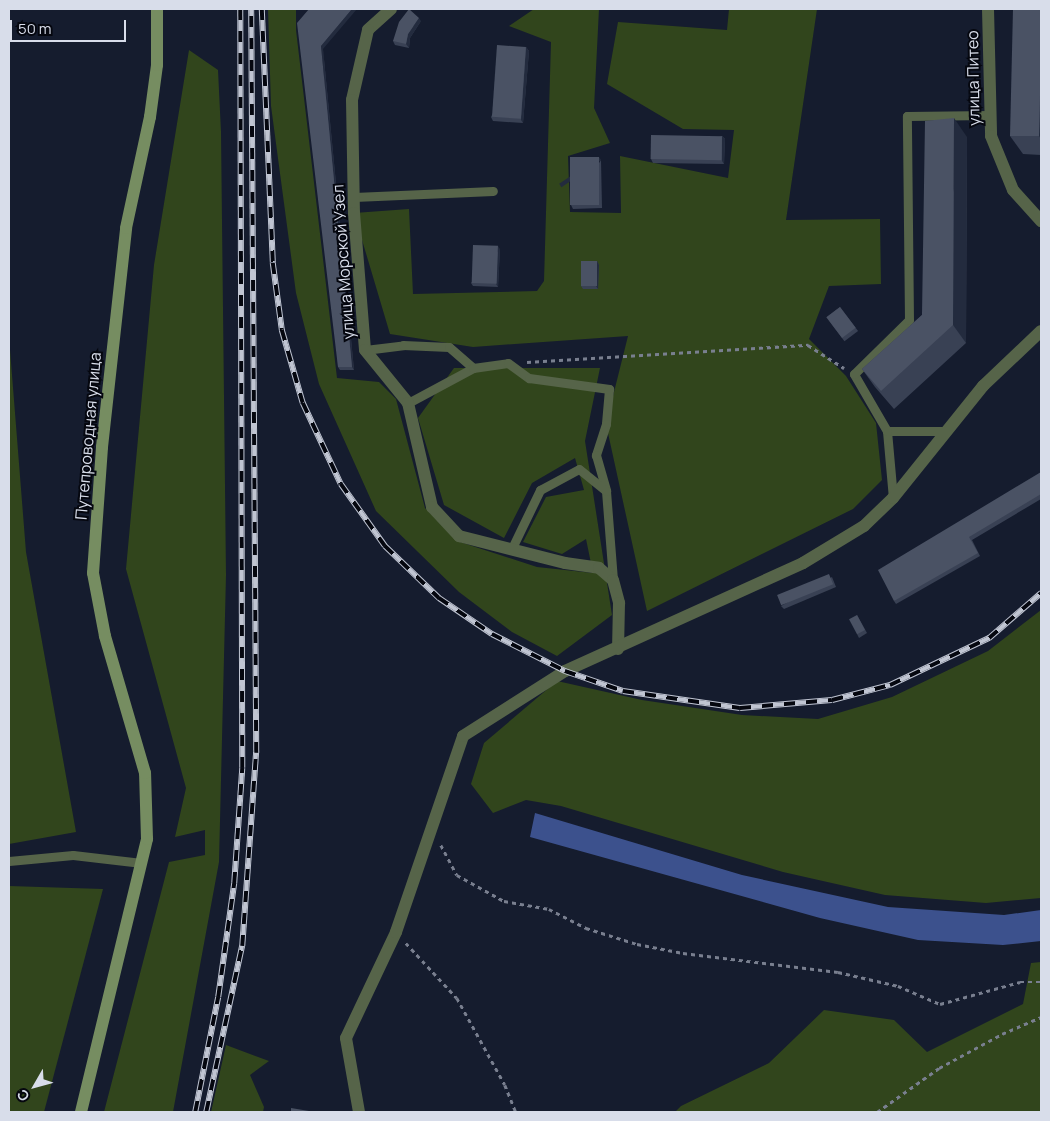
<!DOCTYPE html>
<meta charset="utf-8">
<style>
body{margin:0}
#map{position:relative;width:1050px;height:1121px;overflow:hidden;background:#151c2e;font-family:Manrope,sans-serif}
div>[style]{position:absolute}
.green>*{inset:0;background:#31451c}
.water>*{inset:0;background:#3c518d}
.path>*{height:2.5px;margin-top:-1.25px;transform-origin:0;background:repeating-linear-gradient(90deg,#797f8f 0 4px,transparent 0 8px)}
.service>*{height:9px;margin:-4.5px;padding:0 4.5px;transform-origin:4.5px;border-radius:4.5px;background:#566449}
.minor>*{height:12px;margin:-6px;padding:0 6px;transform-origin:6px;border-radius:6px;background:#566449}
.secondary>*{height:12px;margin:-6px;padding:0 6px;transform-origin:6px;border-radius:6px;background:#768d61}
.rail>*{height:5.5px;margin-top:-2.75px;transform-origin:0;background:repeating-linear-gradient(90deg,#05070f 0 11px,#c0c5d2 0 22px);box-sizing:border-box;border-block:1px solid #c0c5d2}
.wall>*{inset:0;background:#394154;transform-origin:0 0}
.shaded-wall>*{inset:0;background:#232b3e;transform-origin:0 0}
.building>*{inset:0;background:#4a5264;transform-origin:0 0}
span{translate:-50% -50%;white-space:nowrap;text-align:center;line-height:1.15;-webkit-text-stroke:4px #05070f;paint-order:stroke}
.street-label{font-size:16px;color:#d8ddea}
.frame{position:absolute;inset:0;border:10px solid #d8ddea;pointer-events:none}
.north{position:absolute;left:10px;top:1061px;width:50px;height:50px;-webkit-text-stroke:4px #05070f;paint-order:stroke;rotate:232deg;font-size:14px;font-weight:700;line-height:20px;text-align:center;color:#d8ddea}
.north::after{content:'';display:block;margin:auto;width:18px;height:22px;background:#d8ddea;clip-path:polygon(50% 0,100% 100%,50% 72%,0 100%)}
.scale{position:absolute;left:10px;top:20px;width:116px;height:22px;box-sizing:border-box;border:2px solid #d8ddea;border-top:0;padding-left:6px;font-size:15px;line-height:18px;white-space:nowrap;color:#d8ddea;-webkit-text-stroke:4px #05070f;paint-order:stroke}
</style>
<div id="map">
<div class="green">
<div style="clip-path:polygon(268px 9px,296px 9px,296px 30px,337px 378px,379px 382px,396px 399px,425px 508px,457px 541px,537px 567px,593px 573px,586px 539px,562px 554px,523px 542px,546px 497px,584px 490px,575px 458px,532px 483px,504px 538px,444px 505px,418px 418px,454px 368px,600px 368px,585px 441px,612px 615px,557px 656px,512px 632px,459px 592px,376px 511px,319px 384px,296px 293px,271px 106px)"></div>
<div style="clip-path:polygon(534px 9px,599px 9px,594px 108px,610px 143px,568px 156px,570px 212px,621px 213px,620px 156px,728px 178px,734px 130px,683px 129px,607px 84px,618px 22px,727px 30px,729px 9px,817px 9px,786px 220px,880px 219px,881px 284px,829px 286px,809px 339px,846px 376px,876px 423px,882px 480px,853px 509px,647px 611px,606px 424px,628px 336px,473px 347px,390px 334px,354px 213px,409px 209px,413px 294px,537px 291px,544px 281px,551px 42px,509px 26px)"></div>
<div style="clip-path:polygon(189px 50px,218px 70px,221px 132px,226px 575px,219px 862px,173px 1112px,104px 1112px,169px 862px,205px 855px,205px 830px,175px 837px,186px 788px,126px 569px,154px 265px)"></div>
<div style="clip-path:polygon(9px 337px,26px 552px,76px 832px,9px 844px)"></div>
<div style="clip-path:polygon(1041px 610px,1041px 898px,986px 903px,885px 895px,783px 872px,561px 806px,526px 800px,493px 813px,471px 784px,484px 743px,557px 681px,642px 700px,742px 715px,818px 719px,892px 697px,988px 651px)"></div>
<div style="clip-path:polygon(9px 886px,103px 889px,44px 1112px,9px 1112px)"></div>
<div style="clip-path:polygon(1041px 962px,1041px 1112px,675px 1112px,681px 1106px,769px 1063px,824px 1010px,894px 1020px,927px 1052px,1023px 1004px,1031px 963px)"></div>
<div style="clip-path:polygon(226px 1045px,269px 1061px,250px 1075px,264px 1107px,263px 1112px,211px 1112px)"></div>
</div>
<div class="water">
<div style="clip-path:polygon(535px 813px,742px 875px,888px 907px,1004px 915px,1041px 910px,1041px 941px,1003px 945px,918px 940px,820px 918px,530px 837px)"></div>
</div>
<div class="path">
<div style="left:527px;top:362px;width:282px;rotate:-3.5deg"></div>
<div style="left:808px;top:345px;width:43px;rotate:32.6deg"></div>
<div style="left:441px;top:845px;width:34px;rotate:62deg"></div>
<div style="left:457px;top:875px;width:54px;rotate:29deg"></div>
<div style="left:504px;top:901px;width:46px;rotate:10.1deg"></div>
<div style="left:549px;top:909px;width:42px;rotate:27.2deg"></div>
<div style="left:586px;top:928px;width:53px;rotate:17.4deg"></div>
<div style="left:637px;top:944px;width:47px;rotate:11.1deg"></div>
<div style="left:683px;top:953px;width:156px;rotate:7deg"></div>
<div style="left:838px;top:972px;width:62px;rotate:13.1deg"></div>
<div style="left:898px;top:986px;width:46px;rotate:23.2deg"></div>
<div style="left:940px;top:1004px;width:83px;rotate:-15.4deg"></div>
<div style="left:1020px;top:982px;width:21px"></div>
<div style="left:406px;top:943px;width:75px;rotate:47.2deg"></div>
<div style="left:457px;top:998px;width:99px;rotate:61.1deg"></div>
<div style="left:505px;top:1085px;width:29px;rotate:68deg"></div>
<div style="left:877px;top:1112px;width:76px;rotate:-35.4deg"></div>
<div style="left:939px;top:1068px;width:72px;rotate:-28.4deg"></div>
<div style="left:1002px;top:1034px;width:43px;rotate:-23.6deg"></div>
</div>
<div class="service">
<div style="left:354px;top:197px;width:139px;rotate:-2.5deg"></div>
<div style="left:365px;top:350px;width:38px;rotate:-7deg"></div>
<div style="left:403px;top:345px;width:46px;rotate:2.5deg"></div>
<div style="left:449px;top:347px;width:32px;rotate:41deg"></div>
<div style="left:408px;top:403px;width:74px;rotate:-28.3deg"></div>
<div style="left:473px;top:368px;width:35px;rotate:-8deg"></div>
<div style="left:508px;top:363px;width:26px;rotate:36deg"></div>
<div style="left:529px;top:378px;width:81px;rotate:7.8deg"></div>
<div style="left:609px;top:389px;width:35px;rotate:95deg"></div>
<div style="left:606px;top:424px;width:33px;rotate:108deg"></div>
<div style="left:596px;top:455px;width:37px;rotate:74deg"></div>
<div style="left:606px;top:491px;width:89px;rotate:85.5deg"></div>
<div style="left:887px;top:431px;width:67px;rotate:84.9deg"></div>
<div style="left:947px;top:431px;width:60px;rotate:180deg"></div>
<div style="left:887px;top:431px;width:66px;rotate:-120.1deg"></div>
<div style="left:854px;top:374px;width:77px;rotate:-44.5deg"></div>
<div style="left:909px;top:320px;width:204px;rotate:-90.6deg"></div>
<div style="left:907px;top:116px;width:83px;rotate:-0.7deg"></div>
<div style="left:511px;top:550px;width:67px;rotate:-64.2deg"></div>
<div style="left:540px;top:490px;width:44px;rotate:-28.3deg"></div>
<div style="left:579px;top:469px;width:35px;rotate:39deg"></div>
<div style="left:9px;top:861px;width:64px;rotate:-5.4deg"></div>
<div style="left:73px;top:855px;width:69px;rotate:6.6deg"></div>
</div>
<div class="minor">
<div style="left:391px;top:9px;width:31px;rotate:138deg"></div>
<div style="left:368px;top:30px;width:72px;rotate:102.9deg"></div>
<div style="left:352px;top:100px;width:113px;rotate:89deg"></div>
<div style="left:354px;top:213px;width:137px;rotate:85.4deg"></div>
<div style="left:365px;top:350px;width:68px;rotate:50.9deg"></div>
<div style="left:408px;top:403px;width:107px;rotate:77deg"></div>
<div style="left:432px;top:507px;width:40px;rotate:47deg"></div>
<div style="left:459px;top:536px;width:109px;rotate:14.3deg"></div>
<div style="left:565px;top:563px;width:34px;rotate:8deg"></div>
<div style="left:599px;top:568px;width:18px;rotate:41deg"></div>
<div style="left:613px;top:580px;width:24px;rotate:75deg"></div>
<div style="left:619px;top:603px;width:46px;rotate:91.2deg"></div>
<div style="left:988px;top:9px;width:127px;rotate:88.6deg"></div>
<div style="left:991px;top:136px;width:58px;rotate:67.8deg"></div>
<div style="left:1013px;top:190px;width:42px;rotate:47.9deg"></div>
<div style="left:359px;top:1112px;width:75px;rotate:-100deg"></div>
<div style="left:346px;top:1038px;width:117px;rotate:-64.7deg"></div>
<div style="left:396px;top:932px;width:207px;rotate:-71.1deg"></div>
<div style="left:463px;top:736px;width:121px;rotate:-32.5deg"></div>
<div style="left:565px;top:671px;width:261px;rotate:-24.4deg"></div>
<div style="left:803px;top:563px;width:71px;rotate:-31.2deg"></div>
<div style="left:864px;top:526px;width:40px;rotate:-44deg"></div>
<div style="left:893px;top:498px;width:144px;rotate:-51.2deg"></div>
<div style="left:983px;top:386px;width:80px;rotate:-43.5deg"></div>
</div>
<div class="secondary">
<div style="left:81px;top:1112px;width:281px;rotate:-76.4deg"></div>
<div style="left:147px;top:839px;width:66px;rotate:-91.7deg"></div>
<div style="left:145px;top:773px;width:143px;rotate:-106.3deg"></div>
<div style="left:105px;top:636px;width:64px;rotate:-100.8deg"></div>
<div style="left:93px;top:573px;width:126px;rotate:-85.9deg"></div>
<div style="left:102px;top:447px;width:220px;rotate:-83.7deg"></div>
<div style="left:126px;top:228px;width:114px;rotate:-77.8deg"></div>
<div style="left:150px;top:117px;width:52px;rotate:-82.3deg"></div>
<div style="left:157px;top:65px;width:56px;rotate:-90deg"></div>
</div>
<div class="rail">
<div style="left:262px;top:9px;width:254px;rotate:87.5deg"></div>
<div style="left:273px;top:263px;width:68px;rotate:82.3deg"></div>
<div style="left:282px;top:330px;width:76px;rotate:74deg"></div>
<div style="left:303px;top:403px;width:89px;rotate:64.9deg"></div>
<div style="left:341px;top:484px;width:76px;rotate:54.6deg"></div>
<div style="left:385px;top:546px;width:75px;rotate:43.9deg"></div>
<div style="left:439px;top:598px;width:64px;rotate:34.2deg"></div>
<div style="left:492px;top:634px;width:82px;rotate:26.9deg"></div>
<div style="left:565px;top:671px;width:61px;rotate:19deg"></div>
<div style="left:623px;top:691px;width:118px;rotate:8.3deg"></div>
<div style="left:740px;top:708px;width:92px;rotate:-5deg"></div>
<div style="left:832px;top:700px;width:60px;rotate:-14.5deg"></div>
<div style="left:890px;top:685px;width:110px;rotate:-25.4deg"></div>
<div style="left:989px;top:638px;width:69px;rotate:-40.9deg"></div>
<div style="left:195px;top:1112px;width:117px;rotate:-78.7deg"></div>
<div style="left:218px;top:997px;width:115px;rotate:-82deg"></div>
<div style="left:234px;top:883px;width:115px;rotate:-86deg"></div>
<div style="left:242px;top:768px;width:759px;rotate:-90.15deg"></div>
<div style="left:206px;top:1112px;width:170px;rotate:-77.8deg"></div>
<div style="left:242px;top:946px;width:194px;rotate:-85.9deg"></div>
<div style="left:256px;top:753px;width:744px;rotate:-90.39deg"></div>
</div>
<div class="wall">
<div style="clip-path:polygon(1041px 9px,1041px 155px,1023px 154px,1010px 136px)"></div>
<div style="clip-path:polygon(421px 21px,410px 38px,409px 48px,395px 45px,393px 41px)"></div>
<div style="clip-path:polygon(526px 47px,529px 51px,523px 123px,493px 121px,491px 117px)"></div>
<div style="clip-path:polygon(323px 49px,354px 370px,340px 370px,338px 367px)"></div>
<div style="clip-path:polygon(722px 136px,725px 139px,724px 164px,653px 163px,651px 159px)"></div>
<div style="clip-path:polygon(967px 137px,966px 343px,894px 409px,875px 387px,862px 369px,922px 315px)"></div>
<div style="clip-path:polygon(601px 160px,602px 208px,573px 209px,571px 205px)"></div>
<div style="clip-path:polygon(500px 249px,498px 287px,473px 286px,471px 283px)"></div>
<div style="clip-path:polygon(597px 261px,599px 265px,598px 289px,583px 289px,581px 286px)"></div>
<div style="left:840px;top:307px;width:30px;height:17px;rotate:53deg"></div>
<div style="clip-path:polygon(1041px 472px,1041px 499px,972px 540px,980px 556px,896px 604px,894px 601px)"></div>
<div style="clip-path:polygon(832px 577px,836px 587px,784px 609px,781px 606px)"></div>
<div style="clip-path:polygon(857px 615px,867px 633px,859px 638px,857px 634px)"></div>
</div>
<div class="shaded-wall">
<div style="clip-path:polygon(352px 9px,357px 9px,323px 49px,354px 370px,352px 367px,321px 46px)"></div>
<div style="clip-path:polygon(419px 18px,421px 21px,410px 38px,409px 48px,406px 44px,408px 34px)"></div>
<div style="clip-path:polygon(526px 47px,529px 51px,523px 123px,521px 120px)"></div>
<div style="clip-path:polygon(1041px 55px,1041px 139px,1039px 136px)"></div>
<div style="clip-path:polygon(954px 118px,967px 137px,966px 343px,953px 325px)"></div>
<div style="clip-path:polygon(722px 136px,725px 139px,724px 164px,722px 161px)"></div>
<div style="left:599px;top:157px;width:4px;height:48px;rotate:56deg"></div>
<div style="clip-path:polygon(498px 246px,500px 249px,498px 287px,496px 284px)"></div>
<div style="clip-path:polygon(597px 261px,599px 265px,598px 289px,596px 286px)"></div>
</div>
<div class="building">
<div style="clip-path:polygon(309px 9px,352px 9px,321px 46px,352px 367px,338px 367px,297px 23px)"></div>
<div style="clip-path:polygon(409px 9px,419px 18px,408px 34px,406px 44px,393px 41px,399px 22px)"></div>
<div style="clip-path:polygon(1013px 9px,1041px 9px,1041px 55px,1039px 136px,1010px 136px)"></div>
<div style="left:497px;top:45px;width:29px;height:72px;rotate:4deg"></div>
<div style="clip-path:polygon(954px 118px,953px 325px,881px 391px,862px 369px,922px 315px,925px 121px)"></div>
<div style="left:651px;top:135px;width:71px;height:24px;rotate:1deg"></div>
<div style="left:570px;top:157px;width:29px;height:48px"></div>
<div style="left:473px;top:245px;width:25px;height:38px;rotate:2deg"></div>
<div style="left:581px;top:261px;width:16px;height:25px"></div>
<div style="left:840px;top:307px;width:26px;height:17px;rotate:53deg"></div>
<div style="clip-path:polygon(1041px 472px,1041px 494px,969px 537px,978px 553px,894px 601px,878px 570px)"></div>
<div style="left:829px;top:574px;width:11px;height:56px;rotate:68deg"></div>
<div style="left:857px;top:615px;width:17px;height:9px;rotate:62deg"></div>
<div style="clip-path:polygon(291px 1108px,309px 1111px,309px 1112px,291px 1112px)"></div>
</div>
<div class="street-label">
<span style="left:973px;top:78px;rotate:-91deg">улица Питео</span>
<span style="left:343px;top:262px;rotate:-94deg">улица Морской Узел</span>
<span style="left:88px;top:436px;rotate:-85deg">Путепроводная улица</span>
</div>
<div class="frame"></div>
<div class="north">С</div>
<div class="scale">50 m</div>
</div>
